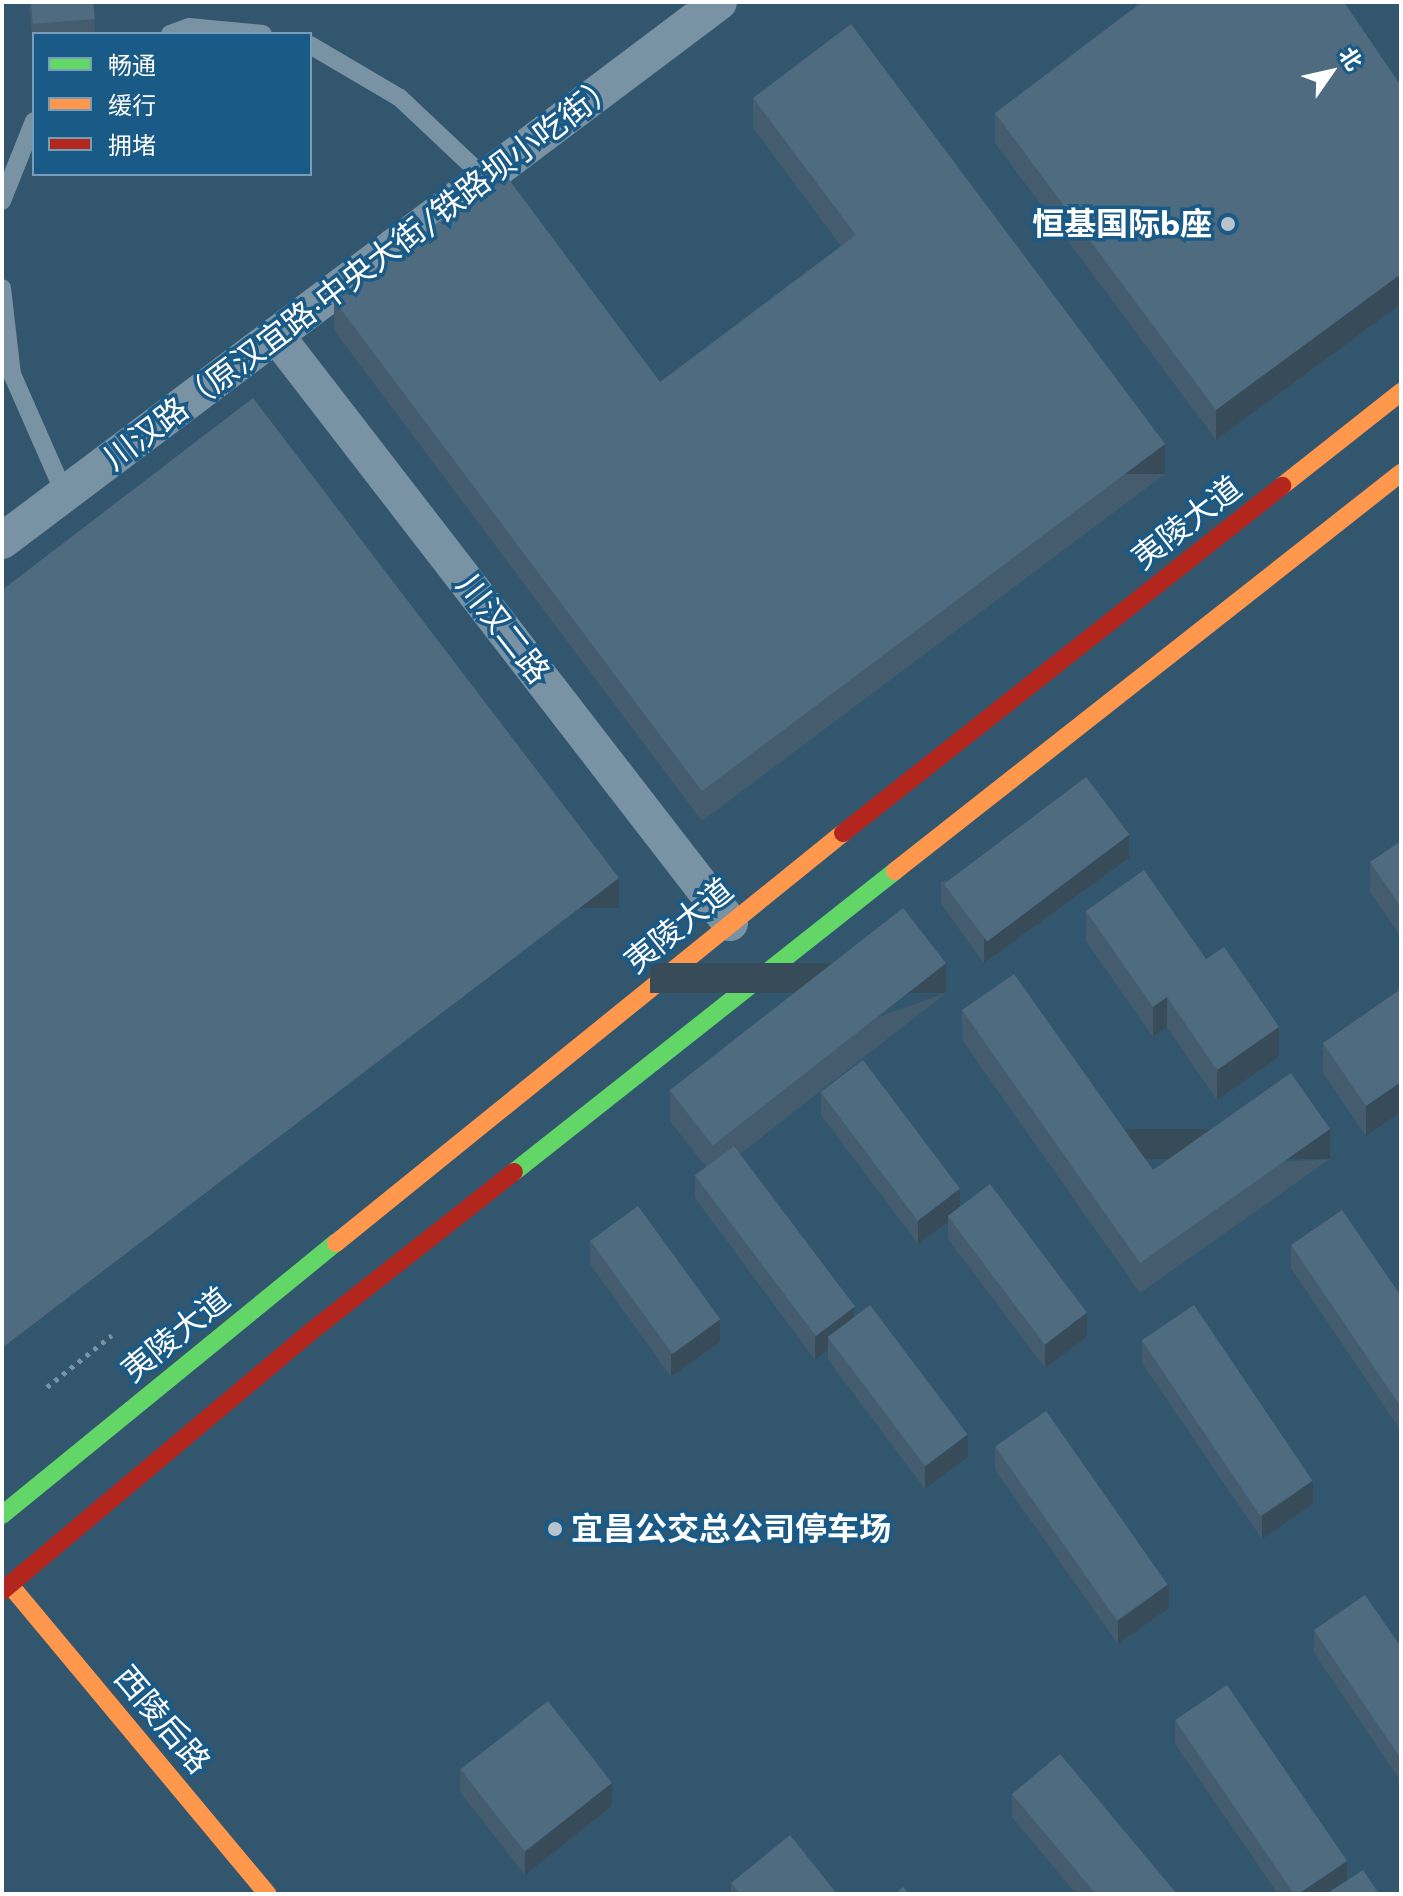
<!DOCTYPE html>
<meta charset="utf-8">
<style>
body{margin:0}
#map{position:relative;width:1403px;height:1896px;overflow:hidden;background:#32566e;font-family:Jost,"Noto Sans SC",sans-serif}
div>[style]{position:absolute}
.path>*{height:5px;margin-top:-2.5px;transform-origin:0;background:repeating-linear-gradient(90deg,#7992a4 0 4px,transparent 0 10px)}
.lane>*{height:18px;margin:-9px;padding:0 9px;transform-origin:9px;border-radius:9px;background:#7992a4}
.street>*{height:36px;margin:-18px;padding:0 18px;transform-origin:18px;border-radius:18px;background:#7992a4}
.fast>*{height:18px;margin:-9px;padding:0 9px;transform-origin:9px;border-radius:9px;background:#63d668}
.slow>*{height:18px;margin:-9px;padding:0 9px;transform-origin:9px;border-radius:9px;background:#ff974d}
.jam>*{height:18px;margin:-9px;padding:0 9px;transform-origin:9px;border-radius:9px;background:#b3261e}
.wall>*{inset:0;background:#445c6d}
.shaded-wall>*{inset:0;background:#374b59;transform-origin:0 0}
.building>*{inset:0;background:#4f6b7f;transform-origin:0 0}
.dots>*{width:22px;height:22px;translate:-50% -50%;box-sizing:border-box;border:4px solid #1a5a87;border-radius:50%}
span{translate:-50% -50%;white-space:nowrap;text-align:center;line-height:1.15;-webkit-text-stroke:7px #1a5a87;paint-order:stroke}
.poi-label{font-size:32px;color:#fff;font-weight:700}
.right{translate:-100% -50%;text-align:right}
.left{translate:0 -50%;text-align:left}
.street-label{font-size:32px;color:#fff}
.frame{position:absolute;inset:0;border:4px solid #fff;pointer-events:none}
.legend{position:absolute;left:32px;top:32px;width:280px;height:144px;box-sizing:border-box;background:#1a5a87;border:2px solid #769cb7;margin:0;padding:10px 14px;list-style:none;font-size:24px;color:#fff}
.legend li{display:flex;align-items:center;gap:16px;height:40px}
.legend b{width:40px;border:2px solid #769cb7}
.north{position:absolute;left:1291px;top:32px;width:80px;height:80px;-webkit-text-stroke:6px #1a5a87;paint-order:stroke;rotate:56deg;font-size:22px;font-weight:700;line-height:32px;text-align:center;color:#fff}
.north::after{content:'';display:block;margin:auto;width:28px;height:36px;background:#fff;clip-path:polygon(50% 0,100% 100%,50% 72%,0 100%)}
</style>
<div id="map">
<div class="path">
<div style="left:47px;top:1387px;width:83px;rotate:-38.7deg"></div>
</div>
<div class="lane">
<div style="left:170px;top:34px;width:20px;rotate:-20deg"></div>
<div style="left:189px;top:27px;width:74px;rotate:5.4deg"></div>
<div style="left:310px;top:45px;width:104px;rotate:30.5deg"></div>
<div style="left:400px;top:98px;width:117px;rotate:43.3deg"></div>
<div style="left:2px;top:201px;width:86px;rotate:-68.2deg"></div>
<div style="left:2px;top:288px;width:87px;rotate:83.4deg"></div>
<div style="left:12px;top:374px;width:132px;rotate:66.3deg"></div>
</div>
<div class="street">
<div style="left:276px;top:335px;width:743px;rotate:52.33deg"></div>
<div style="left:2px;top:541px;width:897px;rotate:-36.93deg"></div>
</div>
<div class="fast">
<div style="left:514px;top:1172px;width:486px;rotate:-38.3deg"></div>
<div style="left:2px;top:1515px;width:431px;rotate:-39.2deg"></div>
</div>
<div class="slow">
<div style="left:1282px;top:486px;width:152px;rotate:-38.3deg"></div>
<div style="left:895px;top:871px;width:644px;rotate:-38.19deg"></div>
<div style="left:336px;top:1243px;width:652px;rotate:-38.96deg"></div>
<div style="left:10px;top:1585px;width:402px;rotate:50.2deg"></div>
</div>
<div class="jam">
<div style="left:843px;top:833px;width:560px;rotate:-38.32deg"></div>
<div style="left:2px;top:1591px;width:400px;rotate:-40deg"></div>
<div style="left:308px;top:1334px;width:262px;rotate:-38.2deg"></div>
</div>
<div class="wall">
<div style="clip-path:polygon(29px 2px,93px 2px,95px 34px,34px 34px,34px 47px,33px 47px)"></div>
<div style="clip-path:polygon(1401px 86px,1401px 304px,1216px 440px,995px 143px,995px 113px)"></div>
<div style="clip-path:polygon(753px 98px,1165px 474px,702px 821px,334px 330px,334px 300px,660px 382px,841px 246px,753px 128px)"></div>
<div style="clip-path:polygon(1401px 841px,1401px 937px,1370px 892px,1370px 862px)"></div>
<div style="clip-path:polygon(1129px 858px,984px 963px,941px 904px,941px 881px)"></div>
<div style="clip-path:polygon(1086px 911px,1206px 959px,1279px 1057px,1217px 1100px,1167px 1027px,1153px 1037px,1086px 941px)"></div>
<div style="clip-path:polygon(1401px 989px,1366px 1136px,1323px 1073px,1323px 1043px)"></div>
<div style="clip-path:polygon(946px 993px,740px 1154px,854px 1317px,968px 1457px,925px 1489px,828px 1360px,828px 1350px,815px 1360px,695px 1198px,695px 1175px,706px 1167px,670px 1121px,670px 1091px)"></div>
<div style="clip-path:polygon(962px 1010px,1153px 1170px,1330px 1159px,1140px 1293px,962px 1040px)"></div>
<div style="clip-path:polygon(821px 1092px,960px 1206px,1087px 1337px,1045px 1368px,948px 1239px,948px 1222px,918px 1244px,821px 1115px)"></div>
<div style="clip-path:polygon(590px 1240px,720px 1342px,671px 1377px,590px 1264px)"></div>
<div style="clip-path:polygon(1291px 1245px,1401px 1296px,1401px 1431px,1291px 1268px)"></div>
<div style="clip-path:polygon(1142px 1340px,1313px 1504px,1262px 1539px,1142px 1363px)"></div>
<div style="clip-path:polygon(995px 1447px,1169px 1608px,1118px 1644px,995px 1470px)"></div>
<div style="clip-path:polygon(1314px 1630px,1401px 1647px,1401px 1782px,1314px 1653px)"></div>
<div style="clip-path:polygon(1175px 1720px,1347px 1880px,1379px 1894px,1278px 1894px,1175px 1744px)"></div>
<div style="clip-path:polygon(460px 1769px,612px 1806px,525px 1875px,460px 1792px)"></div>
<div style="clip-path:polygon(1012px 1794px,1177px 1894px,1076px 1894px,1012px 1817px)"></div>
<div style="clip-path:polygon(731px 1883px,837px 1894px,731px 1894px)"></div>
</div>
<div class="shaded-wall">
<div style="clip-path:polygon(1401px 274px,1401px 304px,1216px 440px,1216px 410px)"></div>
<div style="left:1165px;top:444px;width:30px;height:579px;rotate:90deg"></div>
<div style="clip-path:polygon(1129px 835px,1129px 858px,984px 963px,984px 940px)"></div>
<div style="left:619px;top:878px;width:30px;height:776px;rotate:90deg"></div>
<div style="left:946px;top:963px;width:30px;height:296px;rotate:90deg"></div>
<div style="clip-path:polygon(1167px 997px,1167px 1027px,1153px 1037px,1153px 1007px)"></div>
<div style="clip-path:polygon(1279px 1027px,1279px 1057px,1217px 1100px,1217px 1070px)"></div>
<div style="clip-path:polygon(1401px 1082px,1401px 1112px,1366px 1136px,1366px 1106px)"></div>
<div style="left:1330px;top:1129px;width:30px;height:232px;rotate:90deg"></div>
<div style="clip-path:polygon(960px 1189px,960px 1213px,948px 1216px,948px 1222px,918px 1244px,918px 1221px)"></div>
<div style="clip-path:polygon(854px 1307px,854px 1330px,828px 1337px,828px 1350px,815px 1360px,815px 1337px)"></div>
<div style="clip-path:polygon(1087px 1313px,1087px 1337px,1045px 1368px,1045px 1345px)"></div>
<div style="clip-path:polygon(720px 1319px,720px 1342px,671px 1377px,671px 1354px)"></div>
<div style="clip-path:polygon(968px 1434px,968px 1457px,925px 1489px,925px 1466px)"></div>
<div style="clip-path:polygon(1313px 1481px,1313px 1504px,1262px 1539px,1262px 1516px)"></div>
<div style="clip-path:polygon(1169px 1584px,1169px 1608px,1118px 1644px,1118px 1621px)"></div>
<div style="clip-path:polygon(612px 1783px,612px 1806px,525px 1875px,525px 1852px)"></div>
<div style="clip-path:polygon(1347px 1861px,1347px 1884px,1332px 1894px,1298px 1894px)"></div>
</div>
<div class="building">
<div style="clip-path:polygon(31px 2px,93px 2px,95px 19px,33px 24px)"></div>
<div style="clip-path:polygon(1142px 2px,1344px 2px,1401px 86px,1401px 274px,1216px 410px,995px 113px)"></div>
<div style="clip-path:polygon(851px 24px,1165px 444px,702px 791px,334px 300px,504px 173px,660px 382px,856px 235px,753px 98px)"></div>
<div style="clip-path:polygon(253px 398px,619px 878px,2px 1348px,2px 590px)"></div>
<div style="left:1086px;top:777px;width:72px;height:178px;rotate:53deg"></div>
<div style="clip-path:polygon(1401px 841px,1401px 907px,1370px 862px)"></div>
<div style="clip-path:polygon(1144px 870px,1206px 959px,1224px 947px,1279px 1027px,1217px 1070px,1167px 997px,1153px 1007px,1086px 911px)"></div>
<div style="left:903px;top:908px;width:70px;height:296px;rotate:52deg"></div>
<div style="clip-path:polygon(1014px 974px,1153px 1170px,1291px 1073px,1330px 1129px,1140px 1263px,962px 1010px)"></div>
<div style="clip-path:polygon(1401px 989px,1401px 1082px,1366px 1106px,1323px 1043px)"></div>
<div style="left:863px;top:1060px;width:161px;height:53px;rotate:53deg"></div>
<div style="left:734px;top:1146px;width:201px;height:49px;rotate:53deg"></div>
<div style="left:990px;top:1184px;width:161px;height:53px;rotate:53deg"></div>
<div style="left:638px;top:1206px;width:140px;height:59px;rotate:54deg"></div>
<div style="clip-path:polygon(1342px 1210px,1401px 1296px,1401px 1407px,1291px 1245px)"></div>
<div style="left:870px;top:1305px;width:162px;height:53px;rotate:53deg"></div>
<div style="left:1194px;top:1305px;width:212px;height:63px;rotate:56deg"></div>
<div style="left:1046px;top:1411px;width:212px;height:62px;rotate:55deg"></div>
<div style="clip-path:polygon(1365px 1595px,1401px 1647px,1401px 1759px,1314px 1630px)"></div>
<div style="clip-path:polygon(1227px 1685px,1347px 1861px,1298px 1894px,1294px 1894px,1175px 1720px)"></div>
<div style="left:548px;top:1701px;width:104px;height:111px;rotate:52deg"></div>
<div style="clip-path:polygon(1060px 1754px,1177px 1894px,1096px 1894px,1012px 1794px)"></div>
<div style="clip-path:polygon(790px 1835px,837px 1894px,740px 1894px,731px 1883px)"></div>
<div style="clip-path:polygon(1363px 1870px,1379px 1894px,1326px 1894px)"></div>
<div style="clip-path:polygon(903px 1887px,909px 1894px,895px 1894px)"></div>
</div>
<div class="dots">
<div style="left:1228px;top:224px;background:#b7c4cc"></div>
<div style="left:555px;top:1529px;background:#b7c4cc"></div>
</div>
<div class="poi-label">
<span class="right" style="left:1212px;top:224px">恒基国际b座</span>
<span class="left" style="left:571px;top:1529px">宜昌公交总公司停车场</span>
</div>
<div class="street-label">
<span style="left:361px;top:272px;rotate:-37deg">川汉路（原汉宜路·中央大街/铁路坝小吃街）</span>
<span style="left:1187px;top:523px;rotate:-38deg">夷陵大道</span>
<span style="left:503px;top:629px;rotate:52deg">川汉二路</span>
<span style="left:679px;top:926px;rotate:-39deg">夷陵大道</span>
<span style="left:176px;top:1335px;rotate:-39deg">夷陵大道</span>
<span style="left:162px;top:1720px;rotate:50deg">西陵后路</span>
</div>
<div class="frame"></div>
<ul class="legend">
<li><b style="height:10px;background:#63d668"></b>畅通</li>
<li><b style="height:10px;background:#ff974d"></b>缓行</li>
<li><b style="height:10px;background:#b3261e"></b>拥堵</li>
</ul>
<div class="north">北</div>
</div>
